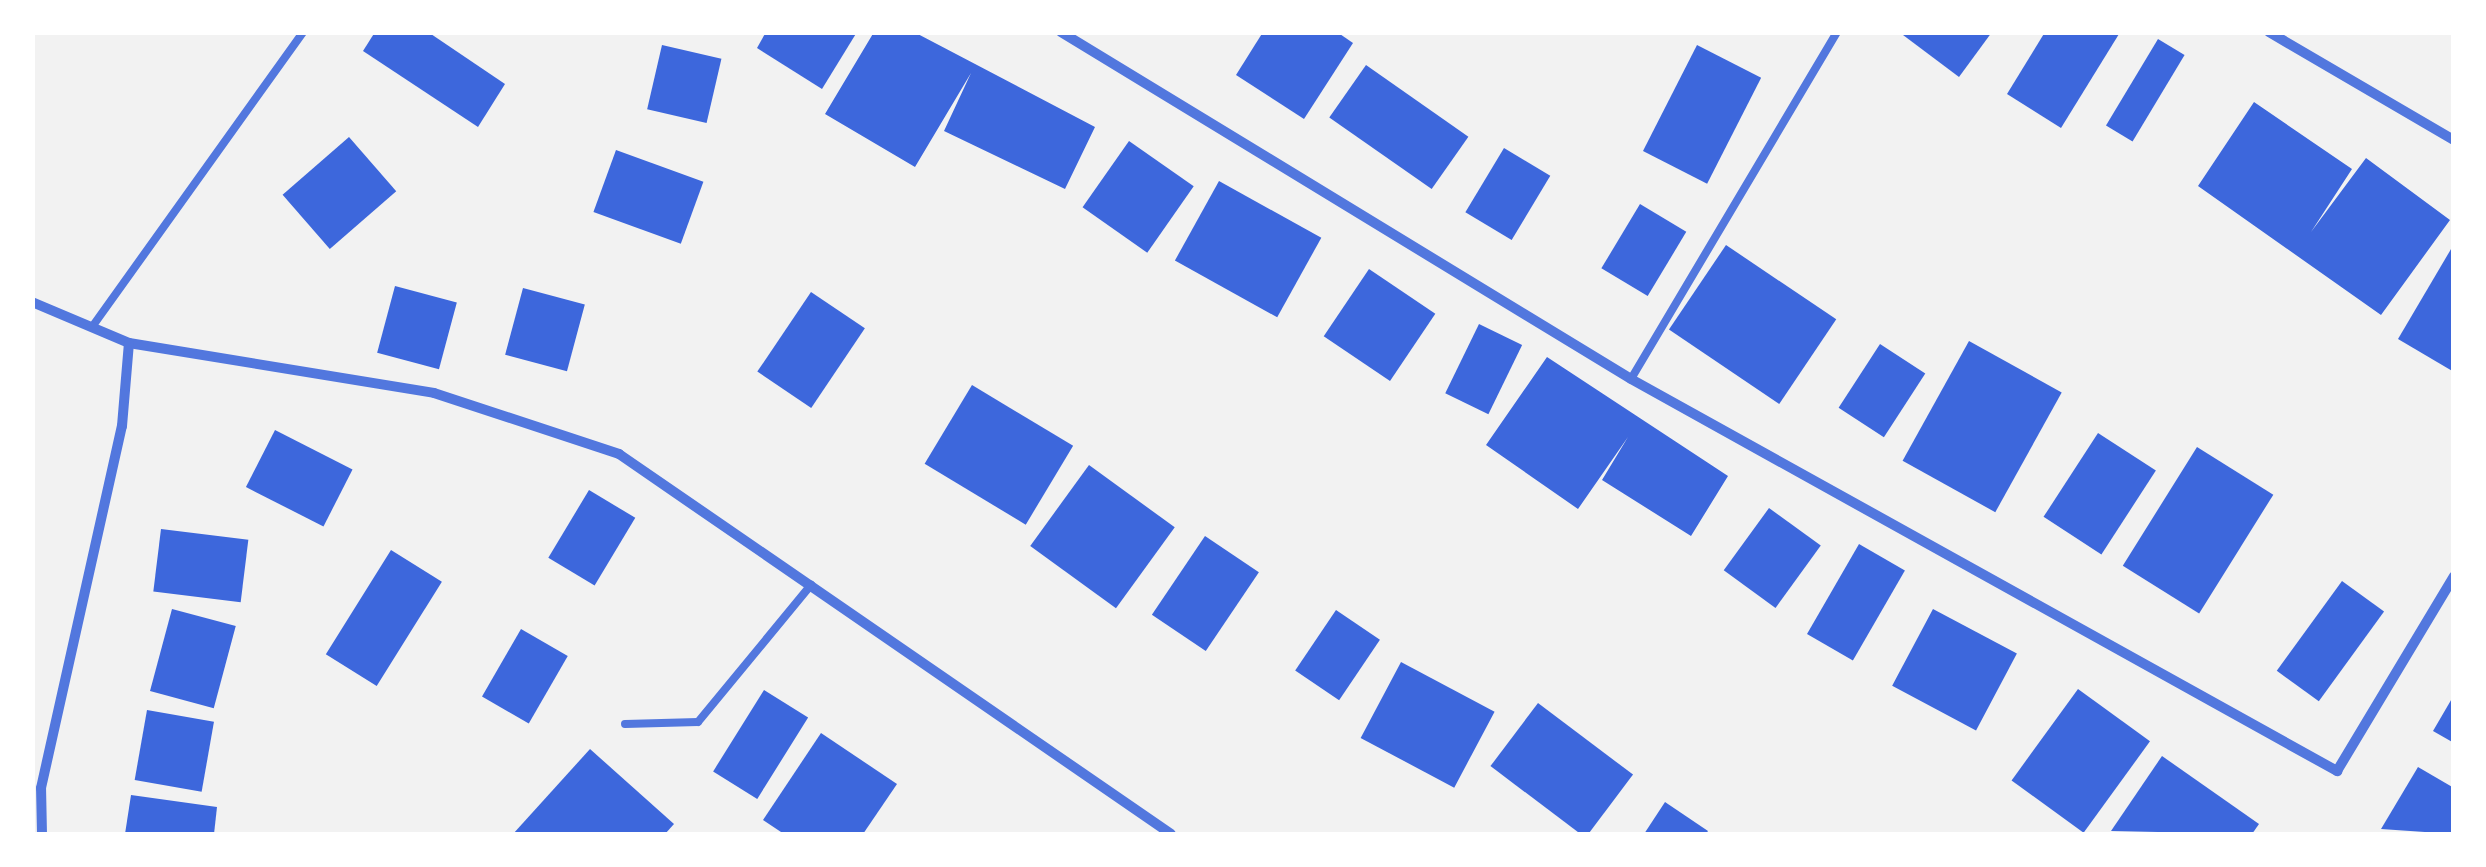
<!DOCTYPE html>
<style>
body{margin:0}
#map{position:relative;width:2486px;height:867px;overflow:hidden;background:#f2f2f2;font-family:Georgia,serif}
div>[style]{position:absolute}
.building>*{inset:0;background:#3d67dc;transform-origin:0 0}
.service>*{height:8px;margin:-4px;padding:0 4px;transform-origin:4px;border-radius:4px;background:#5277de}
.minor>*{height:10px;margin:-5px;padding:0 5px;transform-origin:5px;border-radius:5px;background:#5277de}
span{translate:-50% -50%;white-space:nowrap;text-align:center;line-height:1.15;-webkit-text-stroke:8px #fff;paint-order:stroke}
.frame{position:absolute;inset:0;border:35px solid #fff;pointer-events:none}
</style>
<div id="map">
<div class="building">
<div style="clip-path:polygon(375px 32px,428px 32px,505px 84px,478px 127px,363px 51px)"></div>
<div style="clip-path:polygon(766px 32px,857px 32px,822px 89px,757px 48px)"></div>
<div style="clip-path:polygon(874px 32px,914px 32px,1095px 127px,1065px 189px,944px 131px,971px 73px,915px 167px,825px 114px)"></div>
<div style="clip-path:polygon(1263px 32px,1337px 32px,1353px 43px,1304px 119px,1236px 75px)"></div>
<div style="clip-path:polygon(1899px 32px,1992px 32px,1959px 77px)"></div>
<div style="clip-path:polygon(2045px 32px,2119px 34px,2061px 128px,2007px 94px)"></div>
<div style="left:2158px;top:39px;width:31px;height:101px;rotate:31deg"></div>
<div style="left:662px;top:45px;width:61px;height:66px;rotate:13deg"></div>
<div style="left:1697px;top:45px;width:72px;height:119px;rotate:27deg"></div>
<div style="left:1366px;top:65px;width:125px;height:64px;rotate:35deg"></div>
<div style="clip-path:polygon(2254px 102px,2352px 169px,2311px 232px,2366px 158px,2450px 220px,2381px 315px,2198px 186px)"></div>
<div style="left:349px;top:137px;width:72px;height:88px;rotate:49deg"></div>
<div style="left:1129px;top:141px;width:79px;height:81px;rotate:35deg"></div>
<div style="left:1504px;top:148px;width:54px;height:75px;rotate:31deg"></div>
<div style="left:616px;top:150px;width:93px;height:66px;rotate:20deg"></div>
<div style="left:1219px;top:181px;width:117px;height:91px;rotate:29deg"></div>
<div style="left:1640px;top:204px;width:54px;height:75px;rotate:31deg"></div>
<div style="clip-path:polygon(2454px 244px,2454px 372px,2398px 339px)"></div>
<div style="left:1726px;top:245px;width:133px;height:102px;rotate:34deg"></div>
<div style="left:1369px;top:269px;width:80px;height:81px;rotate:34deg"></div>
<div style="left:395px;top:286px;width:64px;height:69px;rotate:15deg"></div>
<div style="left:523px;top:288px;width:64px;height:69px;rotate:15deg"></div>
<div style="left:811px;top:292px;width:65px;height:96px;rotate:34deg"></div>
<div style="left:1479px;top:324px;width:48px;height:77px;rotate:26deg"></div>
<div style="left:1969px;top:341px;width:106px;height:137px;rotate:29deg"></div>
<div style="left:1880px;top:344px;width:54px;height:76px;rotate:33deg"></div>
<div style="clip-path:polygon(1547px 357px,1728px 476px,1691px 536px,1602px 480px,1628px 437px,1578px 509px,1486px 445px)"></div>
<div style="left:972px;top:385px;width:118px;height:92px;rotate:31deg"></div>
<div style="left:275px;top:430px;width:87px;height:64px;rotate:27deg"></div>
<div style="left:2098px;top:433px;width:69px;height:100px;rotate:33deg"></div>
<div style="left:2197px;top:447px;width:90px;height:140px;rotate:32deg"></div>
<div style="left:1089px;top:465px;width:106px;height:100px;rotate:36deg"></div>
<div style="left:589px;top:490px;width:54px;height:79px;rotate:31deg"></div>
<div style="left:1769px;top:508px;width:64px;height:77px;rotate:36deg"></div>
<div style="left:161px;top:529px;width:88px;height:63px;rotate:7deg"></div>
<div style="left:1205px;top:536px;width:65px;height:95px;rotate:34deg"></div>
<div style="left:1859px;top:544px;width:53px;height:104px;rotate:30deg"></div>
<div style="left:391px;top:550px;width:60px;height:123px;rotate:32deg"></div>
<div style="left:2342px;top:581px;width:52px;height:111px;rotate:36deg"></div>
<div style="left:172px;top:609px;width:66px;height:85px;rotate:15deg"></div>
<div style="left:1933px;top:609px;width:95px;height:87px;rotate:28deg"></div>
<div style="left:1336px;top:610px;width:53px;height:73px;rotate:34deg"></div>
<div style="left:521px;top:629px;width:54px;height:78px;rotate:30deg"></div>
<div style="left:1401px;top:662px;width:106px;height:86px;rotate:28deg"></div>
<div style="left:2078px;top:689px;width:89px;height:113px;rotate:36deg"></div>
<div style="left:764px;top:690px;width:52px;height:96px;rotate:32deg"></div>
<div style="clip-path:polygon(2454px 695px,2454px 743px,2433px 731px)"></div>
<div style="left:1538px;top:703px;width:119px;height:79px;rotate:37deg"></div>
<div style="left:147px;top:710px;width:68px;height:71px;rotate:10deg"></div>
<div style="clip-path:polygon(821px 733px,897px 784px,863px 834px,784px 834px,763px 820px)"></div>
<div style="clip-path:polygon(590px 749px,674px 824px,665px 834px,513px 834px)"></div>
<div style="clip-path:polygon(2162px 756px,2259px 824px,2252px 834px,2111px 831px)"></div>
<div style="clip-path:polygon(2418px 767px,2454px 788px,2454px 834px,2381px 829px)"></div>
<div style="clip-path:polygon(131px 795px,217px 807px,214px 834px,125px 834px)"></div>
<div style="clip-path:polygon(1665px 802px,1708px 831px,1706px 834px,1644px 834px)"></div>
</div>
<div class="service">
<div style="left:92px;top:327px;width:363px;rotate:-54.4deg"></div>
<div style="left:1631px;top:379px;width:404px;rotate:-59.3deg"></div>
<div style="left:625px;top:724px;width:73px;rotate:-1.6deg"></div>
<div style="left:698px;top:722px;width:178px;rotate:-50.5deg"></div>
</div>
<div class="minor">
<div style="left:1061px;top:32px;width:667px;rotate:31.33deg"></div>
<div style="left:1631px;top:379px;width:808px;rotate:29.04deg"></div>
<div style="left:2337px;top:771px;width:227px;rotate:-59deg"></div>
<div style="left:2269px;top:32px;width:214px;rotate:30.3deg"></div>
<div style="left:32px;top:302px;width:105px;rotate:22.9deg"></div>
<div style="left:129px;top:343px;width:309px;rotate:9.3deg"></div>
<div style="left:434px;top:393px;width:195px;rotate:18.2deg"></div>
<div style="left:619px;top:454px;width:670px;rotate:34.54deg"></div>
<div style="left:42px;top:834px;width:46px;rotate:-91.2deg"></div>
<div style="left:41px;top:788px;width:371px;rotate:-77.4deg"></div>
<div style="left:122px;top:426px;width:83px;rotate:-85.2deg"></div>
</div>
<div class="frame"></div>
</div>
